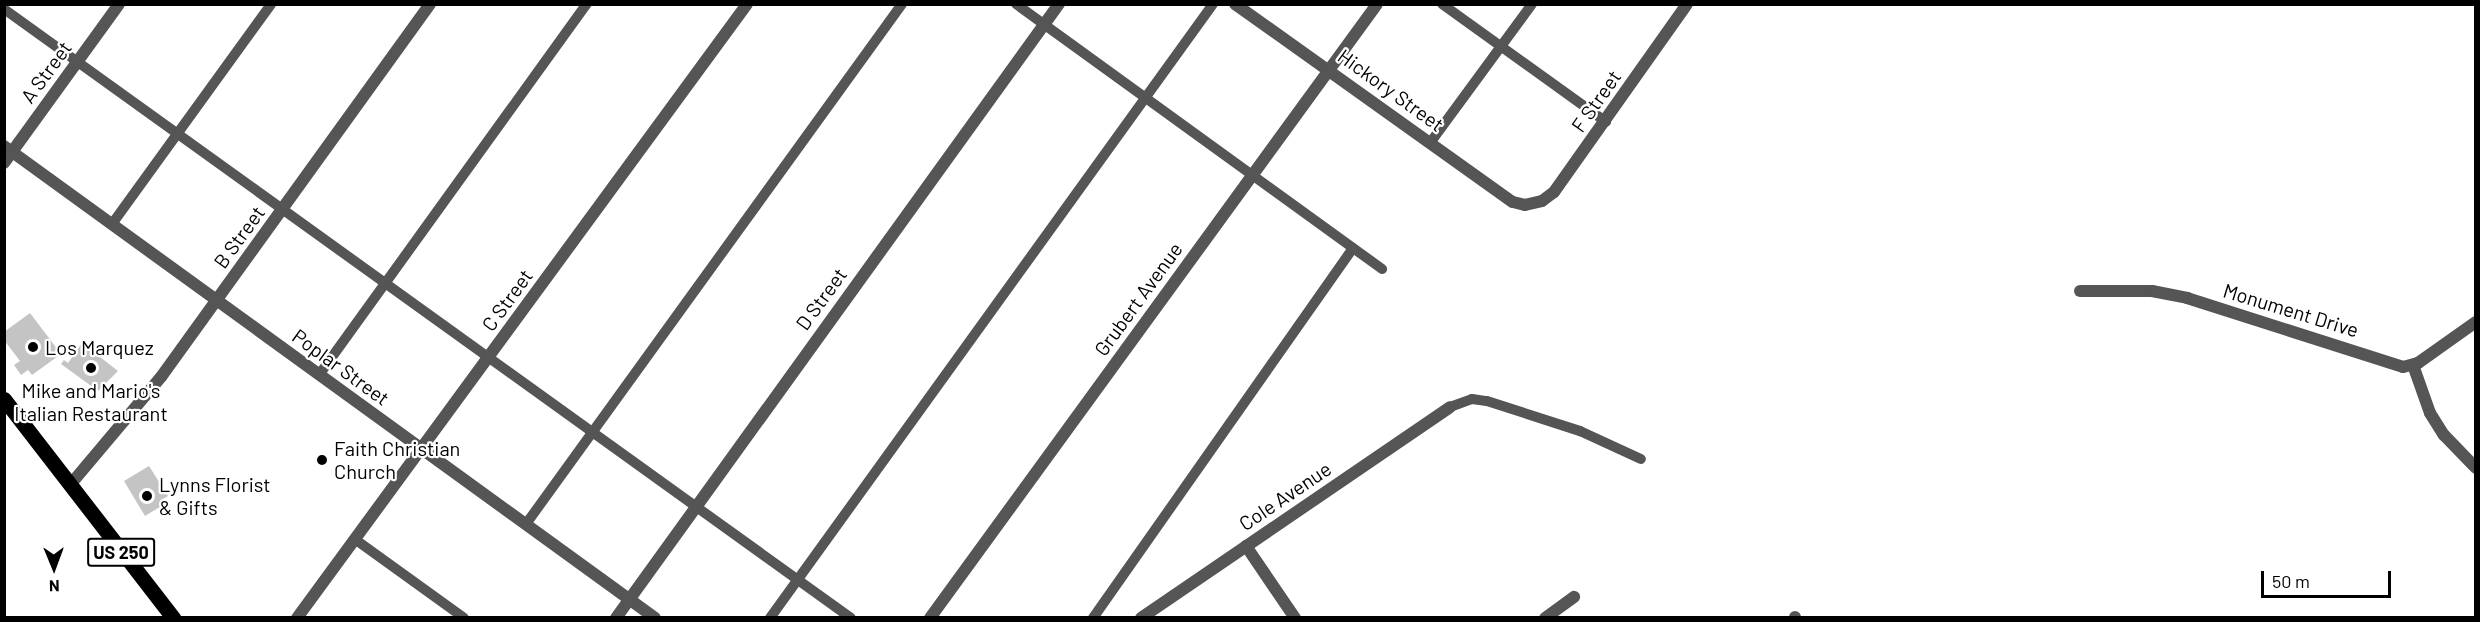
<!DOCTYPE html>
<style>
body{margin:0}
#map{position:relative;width:2480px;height:622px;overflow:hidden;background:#fff;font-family:Barlow,sans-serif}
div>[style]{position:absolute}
.building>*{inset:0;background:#c4c4c4}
.service>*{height:10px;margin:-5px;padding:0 5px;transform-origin:5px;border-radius:5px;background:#555}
.minor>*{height:12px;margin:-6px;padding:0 6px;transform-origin:6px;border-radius:6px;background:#555}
.tertiary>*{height:12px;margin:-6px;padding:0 6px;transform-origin:6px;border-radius:6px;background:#555}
.primary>*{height:15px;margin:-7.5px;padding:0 7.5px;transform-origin:7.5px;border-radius:7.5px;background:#000}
.dots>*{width:16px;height:16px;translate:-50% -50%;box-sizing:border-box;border:3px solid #fff;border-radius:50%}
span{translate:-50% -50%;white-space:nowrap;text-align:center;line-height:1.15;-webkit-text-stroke:4.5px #fff;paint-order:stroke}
.shield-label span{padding:2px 4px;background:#fff;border:2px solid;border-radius:4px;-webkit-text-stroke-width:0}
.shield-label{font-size:18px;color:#000;font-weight:700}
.street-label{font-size:20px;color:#000}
.poi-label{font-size:20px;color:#000}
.left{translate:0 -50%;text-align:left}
.frame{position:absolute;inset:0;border:6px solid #000;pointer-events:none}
.north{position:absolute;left:24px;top:538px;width:60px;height:60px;-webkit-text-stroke:4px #fff;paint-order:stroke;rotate:179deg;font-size:16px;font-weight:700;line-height:24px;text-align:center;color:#000}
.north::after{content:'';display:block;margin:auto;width:21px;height:27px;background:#000;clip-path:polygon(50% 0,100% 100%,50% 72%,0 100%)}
.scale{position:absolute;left:2261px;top:571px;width:130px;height:27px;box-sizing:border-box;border:3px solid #000;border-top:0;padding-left:8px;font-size:18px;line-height:21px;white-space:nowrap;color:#000;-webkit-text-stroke:4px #fff;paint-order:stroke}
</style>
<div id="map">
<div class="building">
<div style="clip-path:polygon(30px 313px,61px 354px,32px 375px,28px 370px,21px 375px,14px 365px,20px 361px,4px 340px,4px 332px)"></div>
<div style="clip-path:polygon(82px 343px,118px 371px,98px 391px,61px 364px,64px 360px,68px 363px)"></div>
<div style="clip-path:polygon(149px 466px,168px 496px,160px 501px,163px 505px,145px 516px,124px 481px)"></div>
</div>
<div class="service">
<div style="left:1016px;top:4px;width:452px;rotate:35.9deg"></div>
<div style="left:1442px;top:4px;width:202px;rotate:35.7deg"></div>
<div style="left:4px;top:9px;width:1043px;rotate:35.72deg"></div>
<div style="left:1430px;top:143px;width:172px;rotate:-53.7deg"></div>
<div style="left:112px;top:224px;width:271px;rotate:-54.1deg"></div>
<div style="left:319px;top:375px;width:458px;rotate:-54.2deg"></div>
<div style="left:1450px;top:407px;width:23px;rotate:-20deg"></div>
<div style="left:1472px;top:399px;width:15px;rotate:8deg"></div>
<div style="left:1487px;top:401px;width:98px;rotate:17.9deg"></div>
<div style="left:1580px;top:431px;width:67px;rotate:24.7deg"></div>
<div style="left:526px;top:524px;width:642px;rotate:-54.13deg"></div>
<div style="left:356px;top:540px;width:133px;rotate:35.8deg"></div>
<div style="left:770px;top:618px;width:757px;rotate:-54.19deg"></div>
<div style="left:1093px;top:618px;width:452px;rotate:-54.9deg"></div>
</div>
<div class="minor">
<div style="left:1235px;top:4px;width:341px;rotate:35.5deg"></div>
<div style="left:1513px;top:202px;width:12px;rotate:14deg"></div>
<div style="left:1525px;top:205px;width:17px;rotate:-13deg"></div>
<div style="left:1542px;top:201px;width:15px;rotate:-37deg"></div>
<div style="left:1554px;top:192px;width:230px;rotate:-54.7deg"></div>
<div style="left:4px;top:146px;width:804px;rotate:35.94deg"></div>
<div style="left:4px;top:163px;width:196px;rotate:-54.1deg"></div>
<div style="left:2080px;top:291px;width:72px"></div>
<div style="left:2152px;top:291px;width:36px;rotate:11deg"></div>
<div style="left:2187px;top:298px;width:227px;rotate:17.7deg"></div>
<div style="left:2403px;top:367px;width:16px;rotate:-15deg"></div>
<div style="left:2418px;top:363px;width:71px;rotate:-35.3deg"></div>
<div style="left:2413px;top:365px;width:51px;rotate:70.5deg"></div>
<div style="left:2430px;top:413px;width:26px;rotate:58deg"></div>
<div style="left:2444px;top:435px;width:46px;rotate:45.9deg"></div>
<div style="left:70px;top:485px;width:141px;rotate:-49.9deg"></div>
<div style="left:161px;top:377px;width:460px;rotate:-54.2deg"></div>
<div style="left:1246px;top:546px;width:87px;rotate:55.8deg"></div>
<div style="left:297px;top:618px;width:761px;rotate:-53.76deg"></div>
<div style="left:616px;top:618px;width:757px;rotate:-54.19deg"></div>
<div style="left:1141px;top:618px;width:374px;rotate:-34.3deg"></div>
<div style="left:1545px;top:618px;width:36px;rotate:-36deg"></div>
<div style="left:1795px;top:618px;width:1px;rotate:-90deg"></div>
</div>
<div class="tertiary">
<div style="left:930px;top:618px;width:759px;rotate:-53.94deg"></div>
</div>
<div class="primary">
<div style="left:4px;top:399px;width:277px;rotate:52.3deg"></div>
</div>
<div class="dots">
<div style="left:33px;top:347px;background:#000"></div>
<div style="left:91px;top:368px;background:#000"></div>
<div style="left:322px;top:460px;background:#000"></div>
<div style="left:147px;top:496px;background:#000"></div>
</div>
<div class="shield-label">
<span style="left:121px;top:552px">US 250</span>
</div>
<div class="street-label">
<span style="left:46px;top:72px;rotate:-54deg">A Street</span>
<span style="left:1391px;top:90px;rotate:36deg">Hickory Street</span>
<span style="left:1596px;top:101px;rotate:-55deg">F Street</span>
<span style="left:239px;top:237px;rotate:-54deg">B Street</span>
<span style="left:821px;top:299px;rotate:-54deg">D Street</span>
<span style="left:1138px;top:299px;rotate:-54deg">Grubert Avenue</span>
<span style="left:507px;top:300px;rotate:-54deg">C Street</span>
<span style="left:2291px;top:310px;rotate:17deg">Monument Drive</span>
<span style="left:341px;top:367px;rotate:36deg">Poplar Street</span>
<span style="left:1285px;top:496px;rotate:-34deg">Cole Avenue</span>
</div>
<div class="poi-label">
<span class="left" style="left:45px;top:347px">Los Marquez</span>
<span style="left:91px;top:402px">Mike and Mario's<br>Italian Restaurant</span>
<span class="left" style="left:334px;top:460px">Faith Christian<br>Church</span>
<span class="left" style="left:159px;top:496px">Lynns Florist<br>&amp; Gifts</span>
</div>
<div class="frame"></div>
<div class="north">N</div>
<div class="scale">50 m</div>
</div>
